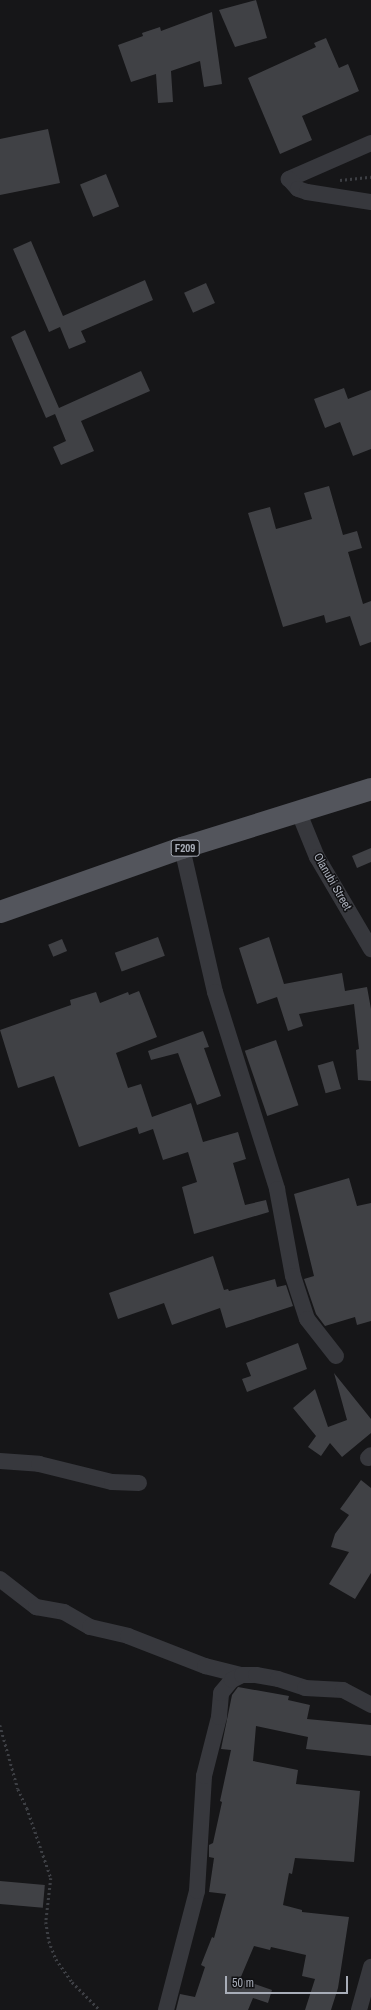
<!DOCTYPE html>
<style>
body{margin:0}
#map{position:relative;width:371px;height:2010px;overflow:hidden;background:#161618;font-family:"Archivo Narrow",sans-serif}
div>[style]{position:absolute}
.building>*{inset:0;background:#404145;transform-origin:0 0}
.path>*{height:2.5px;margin-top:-1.25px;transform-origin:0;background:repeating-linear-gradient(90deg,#3d3f44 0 2px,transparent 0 5px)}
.minor>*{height:16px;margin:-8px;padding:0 8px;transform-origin:8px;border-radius:8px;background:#37383d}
.primary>*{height:22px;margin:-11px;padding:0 11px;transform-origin:11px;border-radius:11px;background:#53555c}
span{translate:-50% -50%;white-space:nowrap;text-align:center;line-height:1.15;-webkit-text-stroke:3px #111113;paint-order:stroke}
.shield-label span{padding:1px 3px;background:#111113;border:1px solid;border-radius:3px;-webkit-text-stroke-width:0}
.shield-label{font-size:11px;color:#a8adb8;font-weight:700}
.street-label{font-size:12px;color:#a8adb8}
.scale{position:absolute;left:225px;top:1976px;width:123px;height:18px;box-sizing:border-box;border:2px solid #a8adb8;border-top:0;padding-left:5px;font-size:12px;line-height:14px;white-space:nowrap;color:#a8adb8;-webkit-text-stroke:3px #111113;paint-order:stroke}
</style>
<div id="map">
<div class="building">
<div style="clip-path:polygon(256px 0,267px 38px,235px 47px,219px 10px)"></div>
<div style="clip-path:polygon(212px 12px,222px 84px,204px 87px,200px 61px,171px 71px,173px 102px,158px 103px,156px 74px,131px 82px,118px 45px,143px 36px,142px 33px,160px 27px,161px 31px)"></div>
<div style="clip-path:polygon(326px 38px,339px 68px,348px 64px,359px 91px,302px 116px,312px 140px,280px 154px,248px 78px,316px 47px,314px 43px)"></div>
<div style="clip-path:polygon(48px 129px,60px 183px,0 195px,0 139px)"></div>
<div style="left:106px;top:174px;width:35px;height:28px;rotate:68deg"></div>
<div style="clip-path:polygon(31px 241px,63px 316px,145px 280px,153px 300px,81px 331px,86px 342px,69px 349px,60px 327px,49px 332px,13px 249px)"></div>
<div style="left:206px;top:283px;width:22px;height:24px;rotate:66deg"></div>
<div style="clip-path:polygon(25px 330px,59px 408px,141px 371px,150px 391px,81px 421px,94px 451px,61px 465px,53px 447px,66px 441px,55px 414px,46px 418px,11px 337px)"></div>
<div style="clip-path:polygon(344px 388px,348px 399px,371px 390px,371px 449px,353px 456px,340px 422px,325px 428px,314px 399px)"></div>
<div style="clip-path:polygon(329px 486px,343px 535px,357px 531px,362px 548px,348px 552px,363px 604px,371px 601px,371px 642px,360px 646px,350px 616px,326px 623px,324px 615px,283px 627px,248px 513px,270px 507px,276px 529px,312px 519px,304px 493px)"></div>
<div style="clip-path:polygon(371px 848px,371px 862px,357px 868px,352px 856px)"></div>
<div style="left:158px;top:937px;width:20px;height:46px;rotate:70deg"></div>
<div style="clip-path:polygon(269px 937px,284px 984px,342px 973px,345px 991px,367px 987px,371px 1009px,371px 1081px,358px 1080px,356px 1050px,359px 1049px,354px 1004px,299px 1014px,303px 1026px,288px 1031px,277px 997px,257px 1004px,239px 948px)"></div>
<div style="left:62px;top:939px;width:13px;height:15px;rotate:67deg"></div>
<div style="clip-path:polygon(139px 991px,157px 1037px,116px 1053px,128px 1088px,141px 1084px,152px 1117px,191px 1103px,203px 1142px,238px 1132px,246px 1159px,233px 1163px,245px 1205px,266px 1200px,269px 1212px,194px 1234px,182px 1187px,197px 1182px,188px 1152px,163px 1160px,153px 1129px,139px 1134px,137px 1127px,79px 1147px,54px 1076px,18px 1088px,0 1030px,71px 1005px,70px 1000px,96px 992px,100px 1003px,128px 992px,129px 995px)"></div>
<div style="clip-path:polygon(203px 1031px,209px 1047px,204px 1048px,221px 1096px,197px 1105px,178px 1053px,151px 1060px,148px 1051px)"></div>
<div style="left:276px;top:1040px;width:69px;height:33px;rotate:71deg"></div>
<div style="left:333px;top:1061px;width:29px;height:16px;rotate:74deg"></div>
<div style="clip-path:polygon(349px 1178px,357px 1206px,371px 1203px,371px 1321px,357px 1325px,355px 1317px,325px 1326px,316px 1314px,304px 1279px,314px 1276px,294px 1194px)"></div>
<div style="clip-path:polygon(213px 1256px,224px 1290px,228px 1289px,229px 1291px,275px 1279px,277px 1287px,286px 1285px,293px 1306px,226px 1328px,220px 1308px,172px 1325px,164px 1303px,118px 1319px,109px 1293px)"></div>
<div style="clip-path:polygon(298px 1343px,307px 1369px,247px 1392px,242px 1379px,251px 1376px,246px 1363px)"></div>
<div style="clip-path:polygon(334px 1373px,371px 1419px,371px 1433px,342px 1457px,330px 1443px,321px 1456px,308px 1447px,316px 1436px,293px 1408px,315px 1389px,328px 1427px,347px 1420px)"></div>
<div style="clip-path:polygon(361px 1480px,371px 1488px,371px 1573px,355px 1599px,329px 1584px,349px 1552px,331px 1547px,335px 1534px,349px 1515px,340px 1509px)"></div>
<div style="clip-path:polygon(238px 1687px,289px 1696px,288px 1700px,310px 1705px,307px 1719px,371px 1725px,371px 1756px,306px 1749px,308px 1737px,256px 1726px,253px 1761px,298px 1770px,296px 1784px,360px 1791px,354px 1862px,295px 1858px,292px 1874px,289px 1873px,283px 1905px,302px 1910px,302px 1912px,349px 1917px,338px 1988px,331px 2010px,305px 2010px,315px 1979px,302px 1976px,306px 1955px,271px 1947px,270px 1950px,254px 1946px,240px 1979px,272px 1990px,268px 2003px,253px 1998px,248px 2010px,176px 2010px,180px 1994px,195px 1997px,205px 1967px,201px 1965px,212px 1937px,214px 1938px,226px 1894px,209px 1892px,214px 1858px,209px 1857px,209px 1845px,213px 1843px,222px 1802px,220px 1801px,231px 1750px,221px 1749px,232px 1695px)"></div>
<div style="left:0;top:1881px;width:45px;height:23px;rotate:5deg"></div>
</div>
<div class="path">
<div style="left:340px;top:180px;width:31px;rotate:-6deg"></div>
<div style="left:0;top:1725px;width:66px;rotate:74.3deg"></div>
<div style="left:18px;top:1789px;width:21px;rotate:65deg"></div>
<div style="left:27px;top:1808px;width:74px;rotate:71.1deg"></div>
<div style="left:51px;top:1878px;width:44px;rotate:96.5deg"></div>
<div style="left:46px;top:1922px;width:19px;rotate:81deg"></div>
<div style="left:49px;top:1941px;width:19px;rotate:69deg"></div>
<div style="left:56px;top:1959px;width:28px;rotate:55deg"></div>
<div style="left:72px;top:1982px;width:40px;rotate:45deg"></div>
</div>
<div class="minor">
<div style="left:371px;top:143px;width:90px;rotate:156.3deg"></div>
<div style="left:289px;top:179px;width:13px;rotate:48deg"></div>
<div style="left:298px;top:189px;width:9px;rotate:18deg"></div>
<div style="left:307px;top:192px;width:65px;rotate:8.9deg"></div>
<div style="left:299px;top:813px;width:48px;rotate:67.8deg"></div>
<div style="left:317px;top:857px;width:107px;rotate:59.6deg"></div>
<div style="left:182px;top:848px;width:148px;rotate:77.1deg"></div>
<div style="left:215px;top:992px;width:207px;rotate:72.5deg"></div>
<div style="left:277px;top:1189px;width:88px;rotate:79.6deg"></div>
<div style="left:293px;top:1276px;width:45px;rotate:72deg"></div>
<div style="left:307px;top:1319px;width:47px;rotate:51.9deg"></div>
<div style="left:368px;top:1458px;width:4px;rotate:-45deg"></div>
<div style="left:0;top:1461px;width:39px;rotate:4deg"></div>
<div style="left:39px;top:1464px;width:75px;rotate:13.9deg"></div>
<div style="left:112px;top:1482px;width:27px;rotate:2deg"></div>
<div style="left:0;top:1579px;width:46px;rotate:37.9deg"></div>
<div style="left:36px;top:1607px;width:28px;rotate:10deg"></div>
<div style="left:64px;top:1612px;width:30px;rotate:30deg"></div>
<div style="left:90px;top:1627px;width:39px;rotate:13deg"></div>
<div style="left:128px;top:1636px;width:83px;rotate:21.3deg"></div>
<div style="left:205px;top:1666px;width:38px;rotate:14deg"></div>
<div style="left:166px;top:2010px;width:123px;rotate:-75.4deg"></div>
<div style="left:197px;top:1891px;width:115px;rotate:-86.5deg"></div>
<div style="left:204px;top:1776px;width:61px;rotate:-75.7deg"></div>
<div style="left:219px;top:1717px;width:24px;rotate:-85deg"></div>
<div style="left:221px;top:1693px;width:17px;rotate:-50deg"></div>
<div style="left:232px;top:1680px;width:11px;rotate:-27deg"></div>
<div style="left:242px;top:1675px;width:14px"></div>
<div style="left:256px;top:1675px;width:22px;rotate:10deg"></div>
<div style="left:278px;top:1679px;width:28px;rotate:18deg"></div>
<div style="left:305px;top:1688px;width:38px;rotate:3deg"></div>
<div style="left:343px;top:1690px;width:32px;rotate:28deg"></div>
<div style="left:359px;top:2010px;width:45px;rotate:-74.4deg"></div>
</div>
<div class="primary">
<div style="left:0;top:912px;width:193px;rotate:-19.4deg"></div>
<div style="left:182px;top:848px;width:198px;rotate:-17.3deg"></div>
</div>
<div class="shield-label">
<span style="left:185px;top:848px">F209</span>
</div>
<div class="street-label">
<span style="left:332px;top:882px;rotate:60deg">Olanubi Street</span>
</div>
<div class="scale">50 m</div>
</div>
